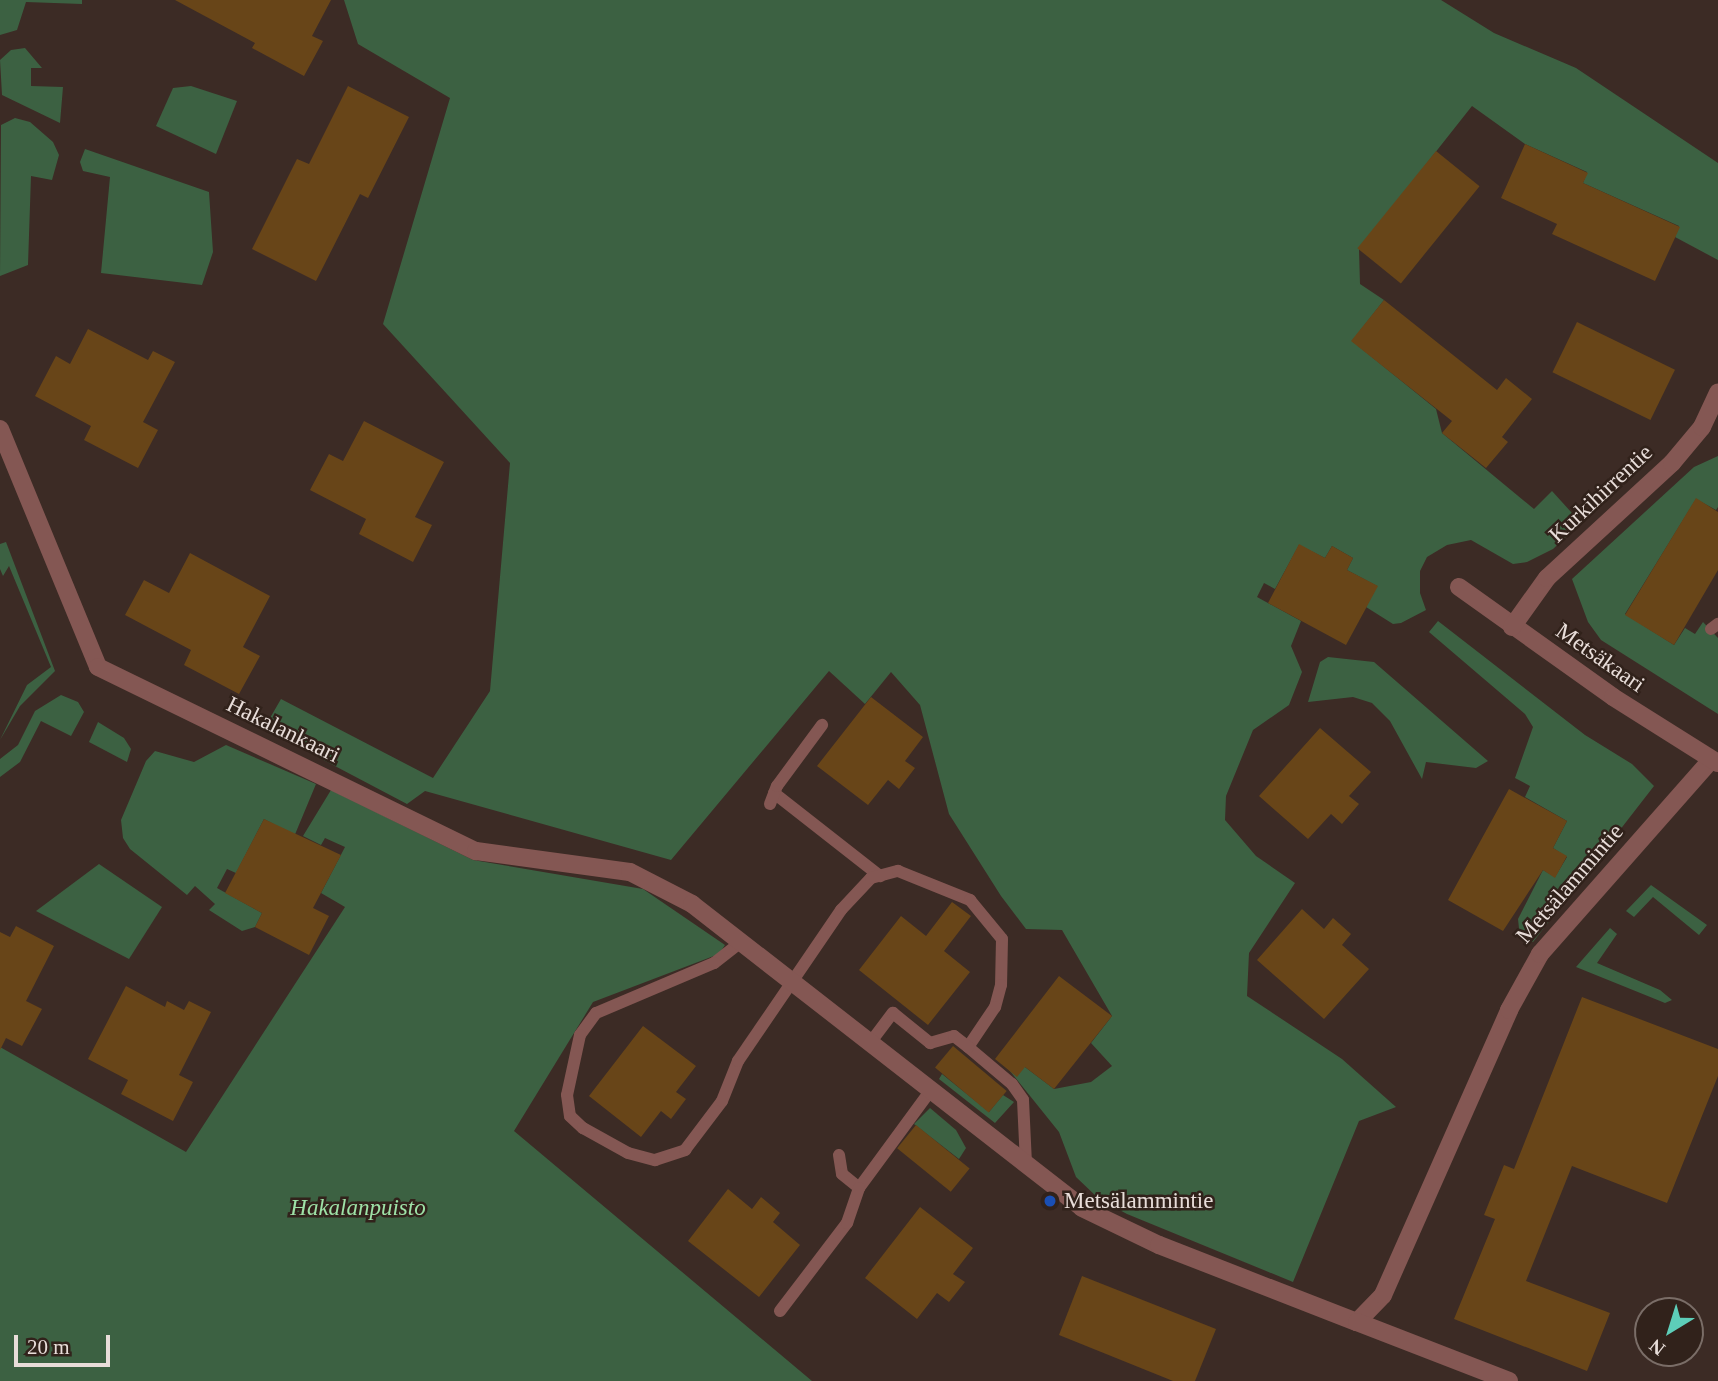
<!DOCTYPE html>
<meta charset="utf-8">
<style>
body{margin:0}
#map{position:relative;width:1718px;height:1381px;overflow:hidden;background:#3c2b25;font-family:Georgia,serif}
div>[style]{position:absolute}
.green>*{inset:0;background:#3c6142}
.building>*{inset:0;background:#684518;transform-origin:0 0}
.lane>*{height:12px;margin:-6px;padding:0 6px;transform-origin:6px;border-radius:6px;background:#845753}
.street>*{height:18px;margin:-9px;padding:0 9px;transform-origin:9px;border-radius:9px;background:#845753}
.dots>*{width:19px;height:19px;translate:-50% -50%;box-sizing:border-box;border:4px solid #31221b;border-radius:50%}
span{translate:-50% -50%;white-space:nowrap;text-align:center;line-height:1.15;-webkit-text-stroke:5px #31221b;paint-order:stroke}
.street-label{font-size:23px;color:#e8ddd9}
.poi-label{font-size:23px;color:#e8ddd9}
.left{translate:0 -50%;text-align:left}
.park-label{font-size:23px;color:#9ee2a7;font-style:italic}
.north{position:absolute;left:1634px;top:1297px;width:70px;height:70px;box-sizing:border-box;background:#31221b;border:2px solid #7a6d67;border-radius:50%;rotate:218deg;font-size:19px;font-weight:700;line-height:28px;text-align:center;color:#e8ddd9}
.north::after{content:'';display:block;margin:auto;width:24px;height:32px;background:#5dceb9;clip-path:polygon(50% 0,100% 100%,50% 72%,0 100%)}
.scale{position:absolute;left:14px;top:1335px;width:96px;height:32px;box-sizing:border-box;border:4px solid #e8ddd9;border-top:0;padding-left:9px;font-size:21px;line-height:24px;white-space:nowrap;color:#e8ddd9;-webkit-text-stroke:5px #31221b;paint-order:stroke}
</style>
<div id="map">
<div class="green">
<div style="clip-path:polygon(0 0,82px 0,82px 4px,26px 2px,17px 30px,0 35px)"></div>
<div style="clip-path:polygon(344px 0,1441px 0,1494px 33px,1576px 68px,1718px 163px,1718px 260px,1675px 237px,1679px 226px,1583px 183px,1587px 172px,1525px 144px,1472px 106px,1359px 249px,1360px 284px,1384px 300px,1352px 341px,1436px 409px,1442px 433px,1534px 509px,1552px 491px,1581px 523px,1553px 549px,1527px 562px,1513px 564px,1471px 540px,1447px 545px,1427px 557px,1420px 571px,1420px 593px,1426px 610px,1401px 623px,1393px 624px,1366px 607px,1377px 586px,1347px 570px,1353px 558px,1332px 546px,1325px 558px,1299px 545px,1275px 589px,1264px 583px,1257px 597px,1301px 621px,1291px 646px,1302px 672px,1289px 705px,1253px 730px,1226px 796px,1225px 820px,1256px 856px,1295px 883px,1249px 953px,1247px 996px,1342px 1059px,1396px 1107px,1359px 1121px,1293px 1282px,1127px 1214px,1099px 1199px,1076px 1177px,1059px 1132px,1006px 1066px,1013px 1058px,1054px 1089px,1091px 1082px,1112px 1066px,1091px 1043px,1112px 1016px,1062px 930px,1026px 929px,1001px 896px,949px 814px,920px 705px,891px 672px,865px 704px,829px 671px,671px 860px,425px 791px,407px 804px,278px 736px,270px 718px,281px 699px,433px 778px,490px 691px,510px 463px,383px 324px,450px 98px,358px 44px)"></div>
<div style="clip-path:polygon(25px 48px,42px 68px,31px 68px,31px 86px,63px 87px,60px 123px,2px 95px,0 60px,11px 50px)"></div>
<div style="clip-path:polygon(191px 86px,237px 101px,216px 154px,156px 126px,173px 88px)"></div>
<div style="clip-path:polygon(15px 118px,30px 122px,53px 142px,59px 155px,52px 180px,31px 176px,28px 265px,0 276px,1px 125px)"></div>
<div style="clip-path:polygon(85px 149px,209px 192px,213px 252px,202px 285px,101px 273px,110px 177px,83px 171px,80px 162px)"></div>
<div style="clip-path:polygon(1718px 456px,1718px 507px,1716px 510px,1696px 499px,1625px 614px,1674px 645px,1685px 628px,1695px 634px,1703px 622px,1718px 638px,1718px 714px,1601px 640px,1588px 622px,1572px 579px,1694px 467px)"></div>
<div style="clip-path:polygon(6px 542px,55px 671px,20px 706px,0 740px,27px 685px,51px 667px,9px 566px,3px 576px,0 569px,0 544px)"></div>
<div style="clip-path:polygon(1438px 621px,1585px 735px,1632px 764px,1654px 786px,1533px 942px,1520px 938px,1518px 919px,1543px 870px,1555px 877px,1567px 857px,1553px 848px,1567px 821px,1525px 797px,1530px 786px,1515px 778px,1533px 727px,1525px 714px,1429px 632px)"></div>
<div style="clip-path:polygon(1328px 657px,1374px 662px,1488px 761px,1476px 768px,1426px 762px,1422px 779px,1390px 721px,1372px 703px,1353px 697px,1308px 702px,1320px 662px)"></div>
<div style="clip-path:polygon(61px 695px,78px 702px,84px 712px,71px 736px,41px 721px,20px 762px,0 777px,0 759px,18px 745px,35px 711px)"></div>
<div style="clip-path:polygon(98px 722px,124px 738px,131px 749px,127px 762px,89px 742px)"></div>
<div style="clip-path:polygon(226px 745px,316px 784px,291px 844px,281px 828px,264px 819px,236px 873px,227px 869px,217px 888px,262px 913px,255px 927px,242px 931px,209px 910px,215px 904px,195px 886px,187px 895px,130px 849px,123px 838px,121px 820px,146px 761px,155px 751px,194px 762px)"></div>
<div style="clip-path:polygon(331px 790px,473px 860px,643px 889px,725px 945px,719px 954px,593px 1002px,514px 1131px,812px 1381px,0 1381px,0 1047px,186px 1152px,345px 907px,321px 893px,345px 847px,325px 838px,321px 845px,303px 836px)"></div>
<div style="clip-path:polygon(99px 864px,162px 907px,129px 959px,36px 911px)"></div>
<div style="clip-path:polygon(1651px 885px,1707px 925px,1699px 935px,1653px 897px,1634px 917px,1626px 911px)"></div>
<div style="clip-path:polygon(1610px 928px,1617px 934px,1597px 963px,1660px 990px,1672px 1000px,1665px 1003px,1576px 967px)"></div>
<div style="clip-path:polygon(942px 1074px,989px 1112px,1003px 1095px,1014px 1102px,995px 1123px,939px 1079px)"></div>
<div style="clip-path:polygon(930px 1108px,956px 1130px,966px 1148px,959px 1159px,914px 1124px)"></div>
</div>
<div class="building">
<div style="clip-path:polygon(175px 0,331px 0,312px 36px,323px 41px,304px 76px,252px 48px,255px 43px)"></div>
<div style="clip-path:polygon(348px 86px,409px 117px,368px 198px,360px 194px,316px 281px,252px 249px,297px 159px,309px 164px)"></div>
<div style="clip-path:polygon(1525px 144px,1588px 173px,1583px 183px,1680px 227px,1655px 281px,1552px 234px,1557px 224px,1501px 198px)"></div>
<div style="left:1436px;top:151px;width:56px;height:125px;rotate:39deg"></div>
<div style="clip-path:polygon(1384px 300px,1497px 390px,1506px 378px,1532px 399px,1502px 437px,1508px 442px,1486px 468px,1442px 433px,1452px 421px,1351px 341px)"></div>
<div style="left:1577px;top:322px;width:109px;height:56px;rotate:26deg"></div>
<div style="clip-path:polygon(88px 329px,148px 360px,153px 351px,175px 362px,143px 422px,158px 430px,138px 468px,84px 440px,91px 426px,35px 396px,56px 356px,70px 364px)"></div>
<div style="clip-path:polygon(364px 421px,444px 462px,415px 517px,432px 525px,413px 562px,359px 534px,366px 519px,310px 490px,329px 454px,343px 461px)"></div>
<div style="clip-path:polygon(1696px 498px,1718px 512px,1718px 570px,1674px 645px,1625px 615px)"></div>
<div style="clip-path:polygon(1299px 544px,1325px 558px,1332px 546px,1353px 558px,1347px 570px,1378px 586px,1346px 645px,1268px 603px)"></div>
<div style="clip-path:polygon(190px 553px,270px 596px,243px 647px,260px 656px,239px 694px,184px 665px,191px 650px,125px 615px,144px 580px,169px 593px)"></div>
<div style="clip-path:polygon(871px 697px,923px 737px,905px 761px,915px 768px,899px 789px,888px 780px,868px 805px,817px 766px)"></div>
<div style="clip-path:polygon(1320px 728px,1371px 772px,1349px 796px,1359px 804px,1342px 824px,1331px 814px,1308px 839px,1259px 796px)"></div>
<div style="clip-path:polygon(1509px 789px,1567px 821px,1553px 848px,1567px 856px,1555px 878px,1543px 870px,1503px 931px,1448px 900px)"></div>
<div style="clip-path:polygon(264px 819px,341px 855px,313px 908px,329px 916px,309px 955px,255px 927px,262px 913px,225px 893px)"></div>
<div style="clip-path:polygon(952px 902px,971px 916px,944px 951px,970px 972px,928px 1025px,859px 970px,901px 916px,926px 936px)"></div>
<div style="clip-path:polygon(1302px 909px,1324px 929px,1333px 918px,1351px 934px,1342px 945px,1369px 969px,1324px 1019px,1257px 960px)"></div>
<div style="clip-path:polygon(16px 926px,54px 946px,26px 1001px,42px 1009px,22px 1046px,6px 1038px,0 1050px,0 932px,10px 937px)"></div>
<div style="clip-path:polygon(1059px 976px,1112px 1016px,1054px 1089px,1025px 1067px,1017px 1077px,995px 1059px)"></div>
<div style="clip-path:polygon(126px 986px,165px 1007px,167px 1001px,184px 1010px,189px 1001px,211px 1012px,179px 1075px,193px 1082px,173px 1121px,121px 1094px,128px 1080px,88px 1059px)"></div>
<div style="clip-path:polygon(1582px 997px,1718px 1049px,1718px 1076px,1667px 1203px,1572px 1166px,1526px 1281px,1610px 1313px,1587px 1371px,1454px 1319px,1495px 1219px,1484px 1215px,1504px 1165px,1514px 1169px)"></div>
<div style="clip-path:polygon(643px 1026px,696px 1066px,676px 1092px,686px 1099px,671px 1119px,661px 1111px,641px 1137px,589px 1096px)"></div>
<div style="left:953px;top:1046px;width:70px;height:28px;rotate:40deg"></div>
<div style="left:916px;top:1125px;width:69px;height:30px;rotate:39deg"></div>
<div style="clip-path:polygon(728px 1189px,752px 1209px,761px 1197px,780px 1213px,773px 1222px,800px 1245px,759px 1297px,688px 1241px)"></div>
<div style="clip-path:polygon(920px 1207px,973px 1248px,953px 1274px,965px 1282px,949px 1302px,937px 1293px,917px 1319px,865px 1278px)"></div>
<div style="clip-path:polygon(1082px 1276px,1216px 1329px,1195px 1381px,1173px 1381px,1059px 1335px)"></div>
</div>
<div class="lane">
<div style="left:1711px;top:629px;width:9px;rotate:-36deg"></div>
<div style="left:774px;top:793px;width:135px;rotate:38.1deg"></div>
<div style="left:770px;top:804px;width:19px;rotate:-69deg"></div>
<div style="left:777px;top:786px;width:76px;rotate:-53.6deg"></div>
<div style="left:741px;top:942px;width:34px;rotate:142deg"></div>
<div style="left:714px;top:963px;width:128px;rotate:157deg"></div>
<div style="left:596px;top:1013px;width:27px;rotate:126deg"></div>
<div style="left:580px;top:1035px;width:61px;rotate:102.2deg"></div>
<div style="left:567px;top:1095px;width:21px;rotate:82deg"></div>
<div style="left:570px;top:1116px;width:18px;rotate:43deg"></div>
<div style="left:583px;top:1128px;width:51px;rotate:29.1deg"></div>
<div style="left:628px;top:1153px;width:28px;rotate:15deg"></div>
<div style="left:655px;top:1160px;width:32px;rotate:-18deg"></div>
<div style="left:685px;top:1150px;width:61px;rotate:-52.9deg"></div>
<div style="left:722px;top:1101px;width:43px;rotate:-68.2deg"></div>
<div style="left:738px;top:1061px;width:183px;rotate:-55.7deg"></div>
<div style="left:841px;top:910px;width:44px;rotate:-46.8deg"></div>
<div style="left:871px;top:878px;width:28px;rotate:-15deg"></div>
<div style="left:898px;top:871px;width:78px;rotate:21.9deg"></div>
<div style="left:970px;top:900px;width:50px;rotate:50.6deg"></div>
<div style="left:1002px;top:939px;width:46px;rotate:91.2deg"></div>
<div style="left:1001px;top:985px;width:23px;rotate:105deg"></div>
<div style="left:995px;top:1007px;width:48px;rotate:124deg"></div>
<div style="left:968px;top:1047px;width:57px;rotate:40.1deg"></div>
<div style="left:1012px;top:1084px;width:19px;rotate:55deg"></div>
<div style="left:1023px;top:1100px;width:64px;rotate:87.3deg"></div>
<div style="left:870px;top:1043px;width:38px;rotate:-53deg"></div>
<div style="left:893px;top:1013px;width:48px;rotate:39deg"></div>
<div style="left:930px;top:1043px;width:25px;rotate:-16deg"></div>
<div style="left:954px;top:1036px;width:18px;rotate:38deg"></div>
<div style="left:839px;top:1155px;width:19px;rotate:81deg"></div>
<div style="left:842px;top:1174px;width:22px;rotate:39deg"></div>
<div style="left:859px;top:1188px;width:122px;rotate:-53.7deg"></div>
<div style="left:780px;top:1311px;width:111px;rotate:-52.7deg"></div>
<div style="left:847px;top:1223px;width:37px;rotate:-71deg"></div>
</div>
<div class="street">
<div style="left:0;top:429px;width:257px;rotate:67.6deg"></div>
<div style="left:98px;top:667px;width:420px;rotate:26deg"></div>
<div style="left:476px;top:851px;width:155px;rotate:7.8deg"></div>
<div style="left:630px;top:872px;width:70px;rotate:27.3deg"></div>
<div style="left:692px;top:904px;width:494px;rotate:37.9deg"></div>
<div style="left:1082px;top:1208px;width:85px;rotate:25.7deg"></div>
<div style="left:1159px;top:1245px;width:212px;rotate:21.3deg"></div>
<div style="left:1357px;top:1322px;width:37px;rotate:-46deg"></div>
<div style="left:1383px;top:1295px;width:312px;rotate:-66.1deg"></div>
<div style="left:1509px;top:1010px;width:64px;rotate:-61deg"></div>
<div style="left:1540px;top:954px;width:259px;rotate:-48.6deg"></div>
<div style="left:1459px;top:587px;width:189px;rotate:35.5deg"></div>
<div style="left:1613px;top:697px;width:124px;rotate:32.2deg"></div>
<div style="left:1512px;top:627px;width:60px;rotate:-54.5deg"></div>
<div style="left:1547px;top:578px;width:170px;rotate:-42.6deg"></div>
<div style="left:1672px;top:463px;width:47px;rotate:-50.2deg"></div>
<div style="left:1702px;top:427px;width:38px;rotate:-65deg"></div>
<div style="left:1357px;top:1322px;width:163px;rotate:21.2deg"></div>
</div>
<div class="dots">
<div style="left:1050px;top:1201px;background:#1a4fb4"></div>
</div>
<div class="street-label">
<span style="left:1601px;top:494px;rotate:-43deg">Kurkihirrentie</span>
<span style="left:1600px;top:658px;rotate:35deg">Metsäkaari</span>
<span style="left:283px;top:730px;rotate:26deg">Hakalankaari</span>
<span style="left:1570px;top:884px;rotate:-49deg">Metsälammintie</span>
</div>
<div class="poi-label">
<span class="left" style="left:1064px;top:1201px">Metsälammintie</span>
</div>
<div class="park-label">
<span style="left:358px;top:1208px">Hakalanpuisto</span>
</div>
<div class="north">N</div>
<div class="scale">20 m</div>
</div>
